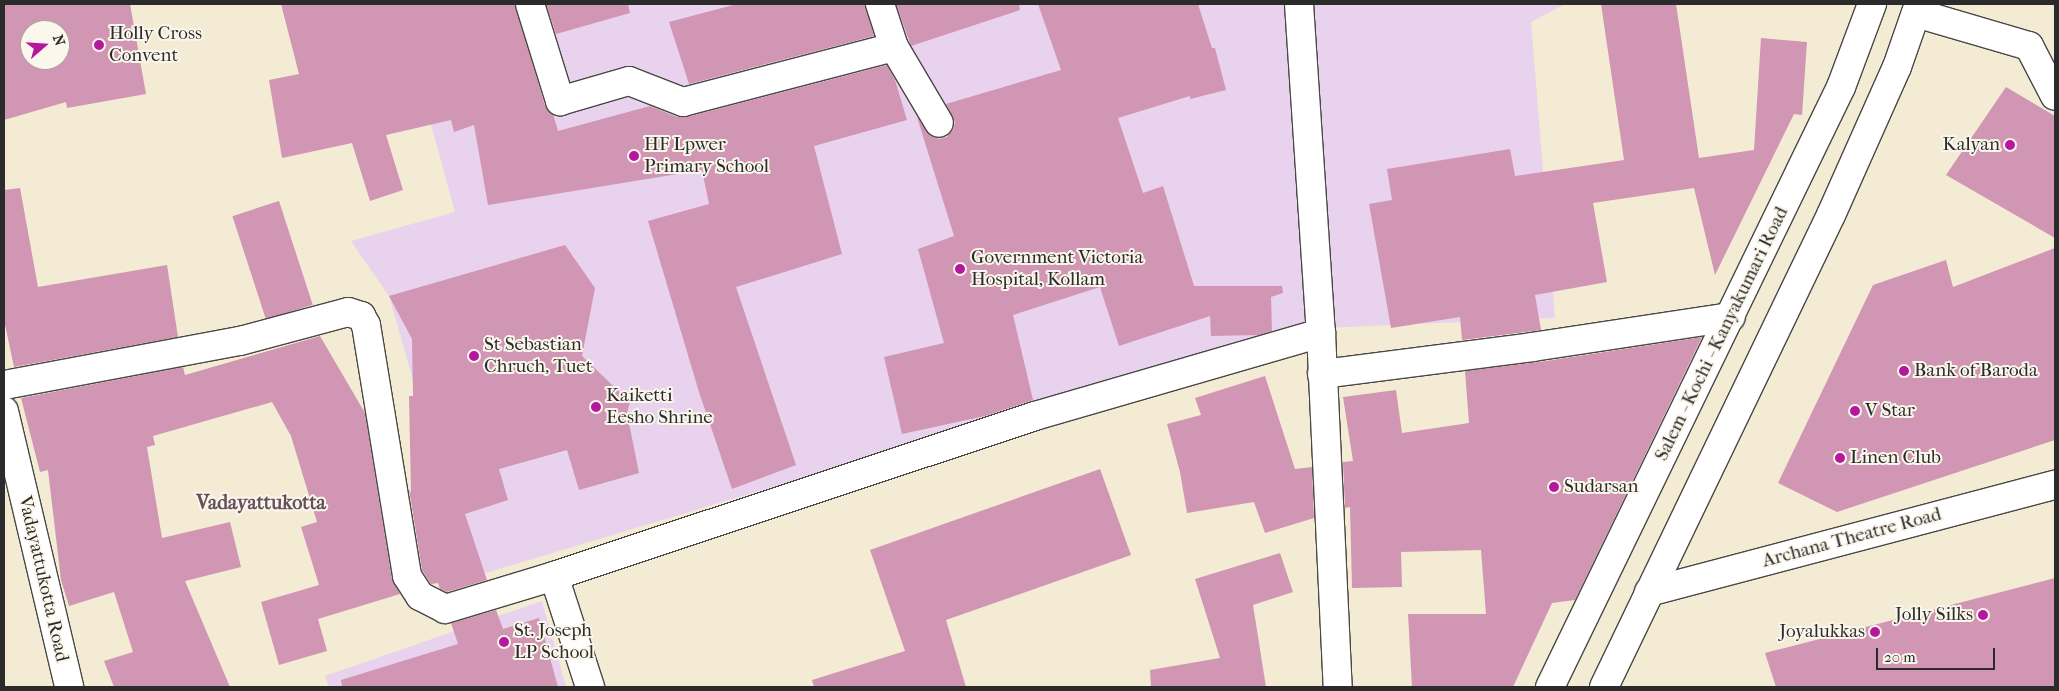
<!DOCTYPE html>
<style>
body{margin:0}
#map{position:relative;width:2059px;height:691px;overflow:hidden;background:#f3ebd3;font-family:"IM FELL French Canon",serif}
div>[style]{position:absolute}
.built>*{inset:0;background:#e8d2ee}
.building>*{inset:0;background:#d196b3;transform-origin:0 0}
.roads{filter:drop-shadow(1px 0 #494844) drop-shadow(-1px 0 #494844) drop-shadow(0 1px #494844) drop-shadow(0 -1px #494844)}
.street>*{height:28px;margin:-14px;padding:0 14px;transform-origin:14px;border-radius:14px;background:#fff}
.secondary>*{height:28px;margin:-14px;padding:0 14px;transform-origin:14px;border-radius:14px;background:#fff}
.primary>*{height:28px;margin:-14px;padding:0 14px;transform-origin:14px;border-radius:14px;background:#fff}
.dots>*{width:14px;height:14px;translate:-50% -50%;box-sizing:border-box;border:2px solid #fbf7ec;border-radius:50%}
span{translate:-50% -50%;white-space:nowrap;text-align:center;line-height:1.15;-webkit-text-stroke:4px #fbf7ec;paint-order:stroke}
.poi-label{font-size:19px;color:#2b2b2b}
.left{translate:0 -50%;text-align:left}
.right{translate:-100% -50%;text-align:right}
.street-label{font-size:19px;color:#2b2b2b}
.neighbourhood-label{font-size:20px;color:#65505b;font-weight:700}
.frame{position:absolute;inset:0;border:5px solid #2b2b2b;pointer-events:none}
.north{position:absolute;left:20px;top:20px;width:50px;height:50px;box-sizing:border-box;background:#fbf7ec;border:1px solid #a8a59f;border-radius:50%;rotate:71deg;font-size:14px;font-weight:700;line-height:20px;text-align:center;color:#2b2b2b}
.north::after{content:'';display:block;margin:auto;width:18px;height:22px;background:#b5179e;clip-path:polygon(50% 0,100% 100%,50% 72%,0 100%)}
.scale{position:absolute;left:1876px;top:648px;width:119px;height:22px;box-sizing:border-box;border:2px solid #2b2b2b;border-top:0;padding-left:6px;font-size:15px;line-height:18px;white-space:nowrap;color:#2b2b2b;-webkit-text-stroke:4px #fbf7ec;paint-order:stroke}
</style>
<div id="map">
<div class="built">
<div style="clip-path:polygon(398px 4px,1565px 4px,1531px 22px,1555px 318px,1300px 329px,452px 583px,412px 376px,389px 296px,351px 241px,455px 212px)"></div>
<div style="clip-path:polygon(542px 601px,566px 687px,329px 687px,325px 676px)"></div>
</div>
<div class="building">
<div style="clip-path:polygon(evenodd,4px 4px,130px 4px,146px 94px,67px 108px,66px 102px,4px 120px,4px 4px,30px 30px,60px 30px,60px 60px,30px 60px,30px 30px)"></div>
<div style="clip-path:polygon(281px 4px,515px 4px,545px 106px,553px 114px,558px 131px,650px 106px,677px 117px,687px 117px,887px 65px,895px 80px,907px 120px,814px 146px,842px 254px,736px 287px,796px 465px,732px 489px,699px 392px,648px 221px,709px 204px,702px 170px,488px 205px,474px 125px,454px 132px,451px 120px,386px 135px,403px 190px,370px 201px,352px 143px,282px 158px,269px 80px,299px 74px)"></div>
<div style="clip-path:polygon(546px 4px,628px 4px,630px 13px,556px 34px)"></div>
<div style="clip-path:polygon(737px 4px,865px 4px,874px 36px,689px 84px,669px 22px)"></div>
<div style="clip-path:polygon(896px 4px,1019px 4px,1020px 10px,911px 46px)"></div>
<div style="clip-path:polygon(1038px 4px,1198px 4px,1212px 48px,1215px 48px,1226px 90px,1190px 99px,1190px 96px,1118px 118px,1143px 193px,1163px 186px,1194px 286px,1282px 286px,1283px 293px,1271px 297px,1272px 331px,1259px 335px,1211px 336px,1210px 316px,1119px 346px,1100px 287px,1013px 315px,1033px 400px,985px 416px,902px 434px,884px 357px,944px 343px,918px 249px,954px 236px,917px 117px,931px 136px,939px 139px,947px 137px,953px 130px,955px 122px,946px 104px,1061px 70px)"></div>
<div style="clip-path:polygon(1601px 4px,1676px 4px,1699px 158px,1754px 150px,1761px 38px,1807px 42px,1802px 115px,1794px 114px,1715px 275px,1694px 188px,1593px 203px,1607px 282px,1535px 295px,1541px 330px,1462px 340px,1460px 317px,1391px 328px,1369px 204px,1392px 200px,1387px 169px,1510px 149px,1515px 176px,1624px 160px)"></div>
<div style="clip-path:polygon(2006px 87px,2055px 116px,2055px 238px,1946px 175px)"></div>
<div style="clip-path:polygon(20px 188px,38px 287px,167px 265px,178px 337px,14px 367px,4px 320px,4px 190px)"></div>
<div style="left:279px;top:201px;width:109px;height:49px;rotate:72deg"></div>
<div style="clip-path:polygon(565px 245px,595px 288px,582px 356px,630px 402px,627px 413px,639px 473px,579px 490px,567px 450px,499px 469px,508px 500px,465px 514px,487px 580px,447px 592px,440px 589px,438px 583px,431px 584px,422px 570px,409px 489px,411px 493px,409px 396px,413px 396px,412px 339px,389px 296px)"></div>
<div style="clip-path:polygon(2055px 248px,2055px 440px,1837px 512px,1778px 483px,1873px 285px,1946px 260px,1953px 287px)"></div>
<div style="clip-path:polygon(320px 336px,365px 413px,392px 579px,400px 594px,318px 619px,327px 651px,279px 665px,261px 602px,319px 585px,301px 527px,317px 522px,291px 436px,272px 402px,153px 436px,155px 445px,147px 447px,162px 538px,230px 522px,241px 567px,185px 581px,230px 687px,114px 687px,104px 661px,133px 652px,114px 592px,69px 606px,61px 580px,48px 470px,40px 472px,21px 398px,183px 367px,185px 375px)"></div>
<div style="clip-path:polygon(1702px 337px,1575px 600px,1552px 603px,1513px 687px,1412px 687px,1408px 614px,1486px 614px,1481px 550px,1401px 552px,1402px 587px,1352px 588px,1350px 507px,1345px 508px,1343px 462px,1353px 461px,1343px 397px,1396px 390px,1402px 433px,1469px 423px,1465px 371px,1546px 361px)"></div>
<div style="clip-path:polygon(1265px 376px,1295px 469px,1312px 467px,1314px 518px,1265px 533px,1254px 502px,1187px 513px,1180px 472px,1167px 424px,1201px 415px,1195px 398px)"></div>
<div style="clip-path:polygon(1100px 469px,1131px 555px,946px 620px,966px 687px,814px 687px,812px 680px,905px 651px,870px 550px)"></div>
<div style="clip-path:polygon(1280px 553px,1293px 592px,1253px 605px,1266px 687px,1151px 687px,1150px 670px,1220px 658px,1195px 579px)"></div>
<div style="clip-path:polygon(2055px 578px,2055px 687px,1776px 687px,1765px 653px)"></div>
<div style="clip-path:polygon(496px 610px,503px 629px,539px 618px,558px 687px,342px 687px,341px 680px,458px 644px,451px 623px)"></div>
</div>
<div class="roads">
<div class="street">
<div style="left:530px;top:4px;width:102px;rotate:72.8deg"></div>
<div style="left:560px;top:101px;width:72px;rotate:-16.2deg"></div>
<div style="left:629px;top:81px;width:58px;rotate:21.3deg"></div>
<div style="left:683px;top:102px;width:218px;rotate:-14.6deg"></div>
<div style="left:894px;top:47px;width:88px;rotate:59.4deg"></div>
<div style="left:880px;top:4px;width:45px;rotate:72deg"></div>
<div style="left:1299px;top:4px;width:330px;rotate:86.2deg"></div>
<div style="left:1321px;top:333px;width:354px;rotate:87.3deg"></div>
<div style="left:1916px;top:13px;width:118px;rotate:16.3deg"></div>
<div style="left:2029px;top:46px;width:56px;rotate:62.5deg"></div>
<div style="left:1322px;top:374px;width:212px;rotate:-7.3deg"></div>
<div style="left:1532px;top:347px;width:201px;rotate:-8.6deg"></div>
<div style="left:4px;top:385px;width:240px;rotate:-10.6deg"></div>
<div style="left:240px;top:341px;width:112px;rotate:-15deg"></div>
<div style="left:348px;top:312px;width:14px;rotate:17deg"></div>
<div style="left:361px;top:316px;width:10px;rotate:61deg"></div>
<div style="left:366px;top:325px;width:254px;rotate:80.7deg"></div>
<div style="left:407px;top:576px;width:24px;rotate:57deg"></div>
<div style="left:420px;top:596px;width:28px;rotate:27deg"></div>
<div style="left:445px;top:609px;width:114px;rotate:-16.8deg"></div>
<div style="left:554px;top:576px;width:507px;rotate:-18.4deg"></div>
<div style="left:1035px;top:416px;width:298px;rotate:-16.2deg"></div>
<div style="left:554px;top:576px;width:117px;rotate:72deg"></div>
<div style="left:1649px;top:592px;width:420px;rotate:-14.8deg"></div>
</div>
<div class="secondary">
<div style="left:4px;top:411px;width:284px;rotate:76.7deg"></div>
</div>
<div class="primary">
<div style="left:1550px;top:687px;width:667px;rotate:-64.13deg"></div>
<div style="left:1841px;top:87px;width:89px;rotate:-69.5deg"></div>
<div style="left:1604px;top:687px;width:524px;rotate:-64.32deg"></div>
<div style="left:1831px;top:215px;width:162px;rotate:-66deg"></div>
<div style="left:1897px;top:67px;width:67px;rotate:-70.8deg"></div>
</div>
</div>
<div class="dots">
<div style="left:99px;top:45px;background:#b5179e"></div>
<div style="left:2010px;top:145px;background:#b5179e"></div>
<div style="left:634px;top:156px;background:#b5179e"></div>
<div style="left:960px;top:269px;background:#b5179e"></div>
<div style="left:474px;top:356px;background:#b5179e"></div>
<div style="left:1904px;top:371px;background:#b5179e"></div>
<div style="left:596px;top:407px;background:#b5179e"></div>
<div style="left:1855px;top:411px;background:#b5179e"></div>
<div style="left:1840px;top:458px;background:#b5179e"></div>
<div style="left:1554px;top:487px;background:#b5179e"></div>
<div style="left:1983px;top:615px;background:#b5179e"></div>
<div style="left:1875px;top:632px;background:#b5179e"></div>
<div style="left:504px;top:642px;background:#b5179e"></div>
</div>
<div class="poi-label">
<span class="left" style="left:109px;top:45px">Holly Cross<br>Convent</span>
<span class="left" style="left:644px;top:156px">HF Lpwer<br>Primary School</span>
<span class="right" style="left:2000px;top:145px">Kalyan</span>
<span class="left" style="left:971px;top:269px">Government Victoria<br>Hospital, Kollam</span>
<span class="left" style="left:484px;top:356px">St Sebastian<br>Chruch, Tuet</span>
<span class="left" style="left:1914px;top:371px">Bank of Baroda</span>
<span class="left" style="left:606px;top:407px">Kaiketti<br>Eesho Shrine</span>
<span class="left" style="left:1865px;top:411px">V Star</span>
<span class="left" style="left:1850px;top:458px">Linen Club</span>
<span class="left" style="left:1564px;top:487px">Sudarsan</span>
<span class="right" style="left:1973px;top:615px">Jolly Silks</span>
<span class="left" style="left:514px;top:642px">St. Joseph<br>LP School</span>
<span class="right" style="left:1865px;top:632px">Joyalukkas</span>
</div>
<div class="street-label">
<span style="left:1722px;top:334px;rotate:-64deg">Salem - Kochi - Kanyakumari Road</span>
<span style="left:1852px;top:538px;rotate:-15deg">Archana Theatre Road</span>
<span style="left:43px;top:579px;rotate:77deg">Vadayattukotta Road</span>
</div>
<div class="neighbourhood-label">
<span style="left:261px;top:502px">Vadayattukotta</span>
</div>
<div class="frame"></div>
<div class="north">N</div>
<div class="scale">20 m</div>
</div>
